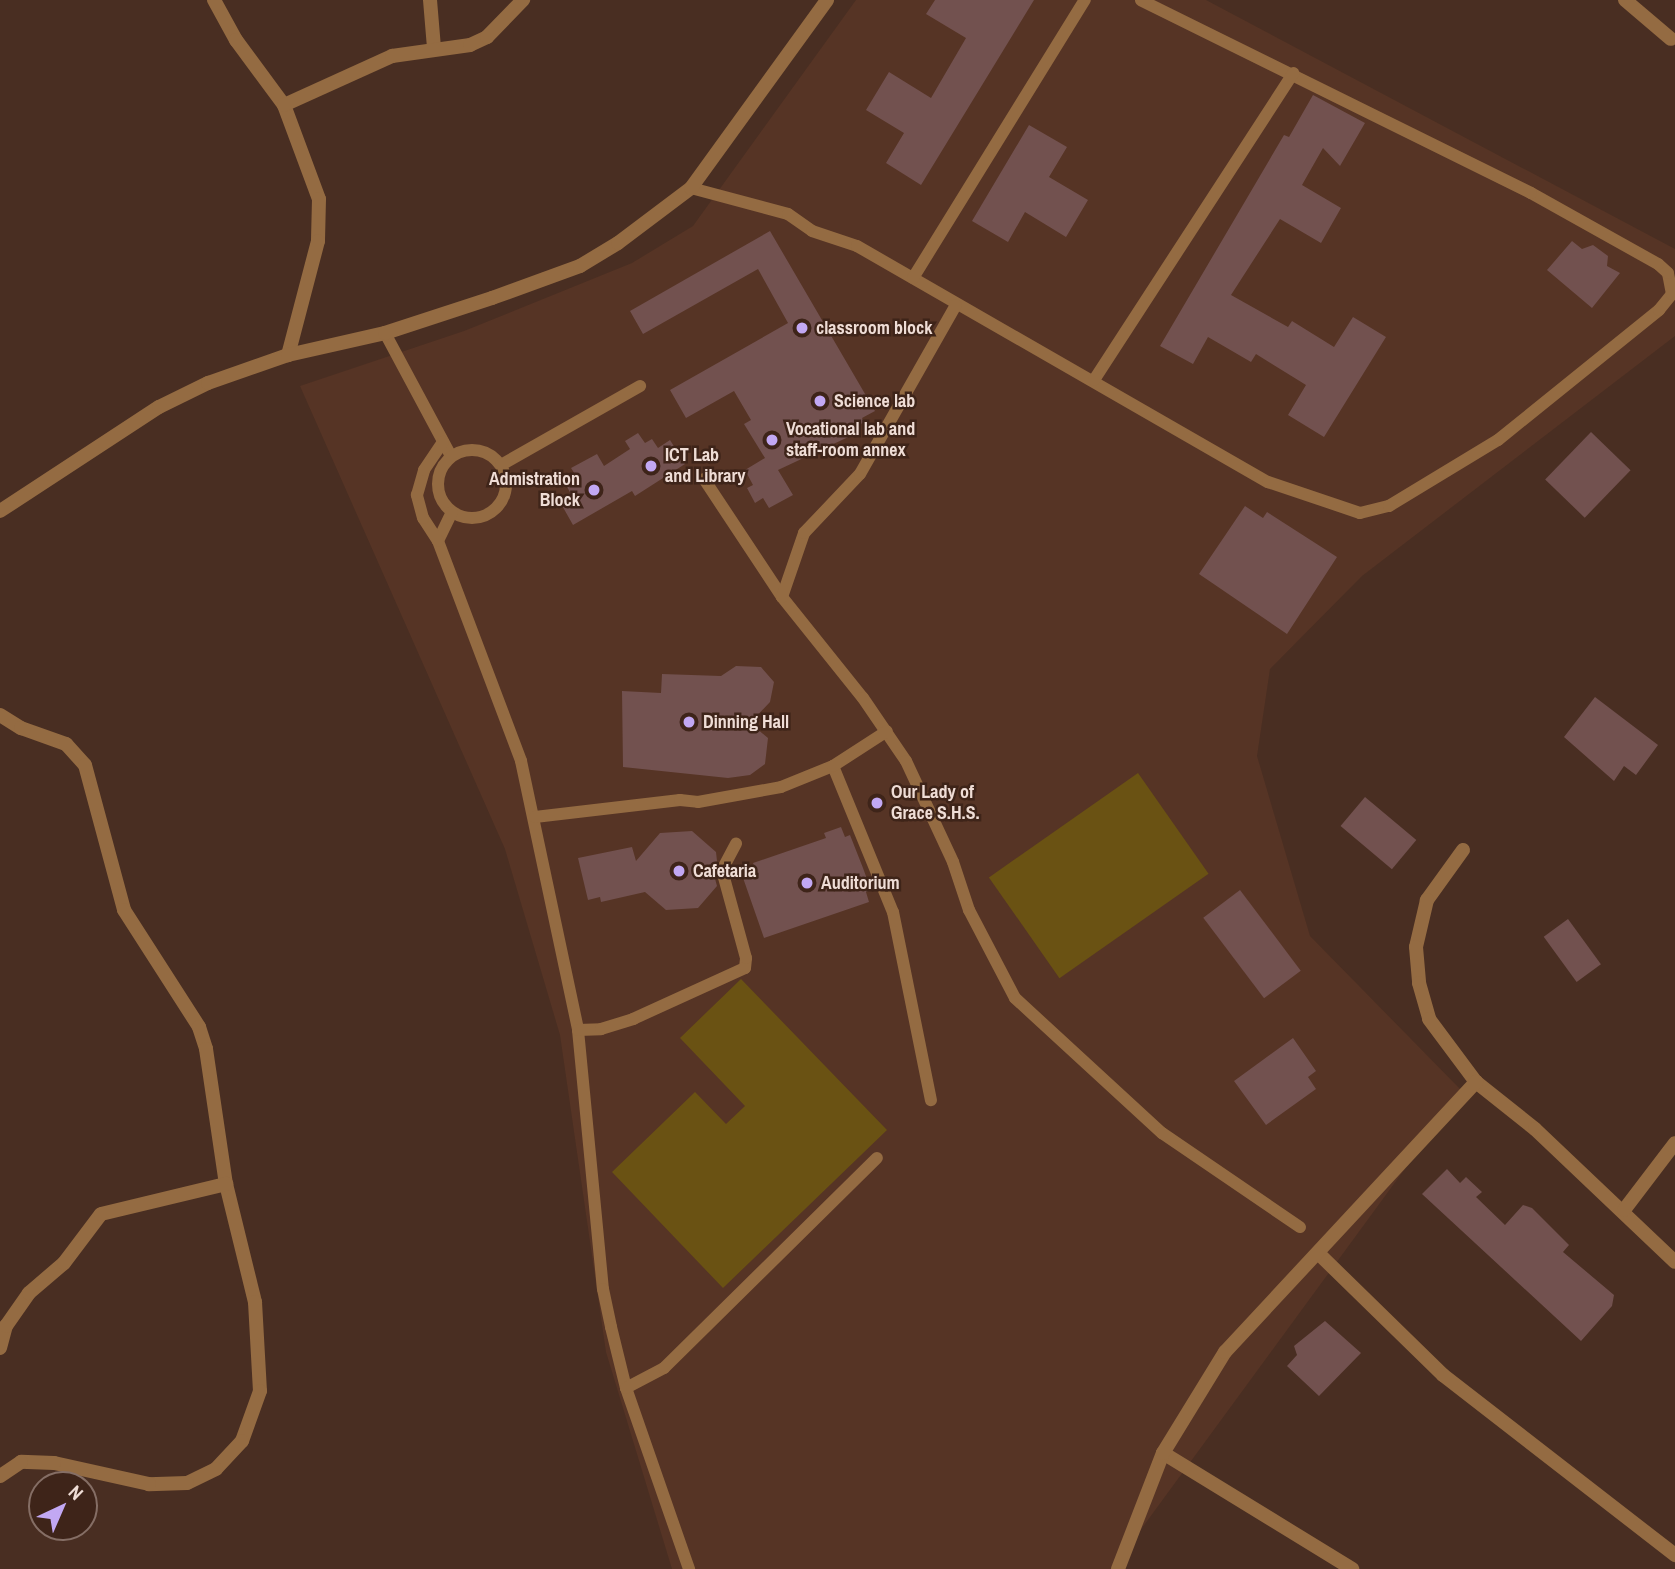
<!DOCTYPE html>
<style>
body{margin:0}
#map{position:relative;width:1675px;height:1569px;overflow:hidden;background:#492e22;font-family:"Archivo Narrow",sans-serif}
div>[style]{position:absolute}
.built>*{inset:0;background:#563425}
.green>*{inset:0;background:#6a5213;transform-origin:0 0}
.building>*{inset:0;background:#72514f;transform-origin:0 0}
.service>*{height:12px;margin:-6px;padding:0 6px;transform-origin:6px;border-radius:6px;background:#946b42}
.service>.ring{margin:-6px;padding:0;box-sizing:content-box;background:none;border:12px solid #946b42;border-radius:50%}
.minor>*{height:14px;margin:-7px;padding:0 7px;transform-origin:7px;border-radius:7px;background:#946b42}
.dots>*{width:19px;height:19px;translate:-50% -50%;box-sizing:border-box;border:4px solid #3e2419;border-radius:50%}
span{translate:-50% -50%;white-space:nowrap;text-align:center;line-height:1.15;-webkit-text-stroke:5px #3e2419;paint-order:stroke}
.poi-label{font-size:18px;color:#efddd6;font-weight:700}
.left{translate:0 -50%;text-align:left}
.right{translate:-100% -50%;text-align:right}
.north{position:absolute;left:28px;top:1471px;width:70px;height:70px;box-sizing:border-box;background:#3e2419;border:2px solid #856e65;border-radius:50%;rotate:44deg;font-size:19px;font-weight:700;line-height:28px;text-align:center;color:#efddd6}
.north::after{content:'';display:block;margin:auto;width:24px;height:32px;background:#c2a8f3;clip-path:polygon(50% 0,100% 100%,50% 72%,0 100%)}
</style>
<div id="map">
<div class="built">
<div style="clip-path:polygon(856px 0,1206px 0,1675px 249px,1675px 336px,1362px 576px,1270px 669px,1257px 756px,1310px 936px,1462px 1091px,1112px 1569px,672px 1569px,606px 1352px,560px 1035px,505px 849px,300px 386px,464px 331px,632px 263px,693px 226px)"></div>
</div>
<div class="green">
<div style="left:1138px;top:773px;width:123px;height:182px;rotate:55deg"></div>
<div style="clip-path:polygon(741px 979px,887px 1130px,723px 1288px,612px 1172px,695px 1092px,726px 1124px,745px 1106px,680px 1038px)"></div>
</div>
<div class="building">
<div style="clip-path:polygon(935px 0,1034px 0,921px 185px,886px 163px,904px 133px,866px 110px,889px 72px,931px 98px,966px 38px,926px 14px)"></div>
<div style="clip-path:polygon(1313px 95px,1365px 123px,1340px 166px,1323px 148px,1302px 185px,1341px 208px,1321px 243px,1280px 219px,1231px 295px,1288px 327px,1292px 321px,1334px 347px,1353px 317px,1386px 337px,1324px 437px,1288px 415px,1306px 385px,1256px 354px,1251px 362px,1208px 337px,1193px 364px,1160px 346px,1284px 135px,1289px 137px)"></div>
<div style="clip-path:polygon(1029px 125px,1067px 147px,1049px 177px,1088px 200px,1066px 237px,1025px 212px,1008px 242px,972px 221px)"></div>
<div style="clip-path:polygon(770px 231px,875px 411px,862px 418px,864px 422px,856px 427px,859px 432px,778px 470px,793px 495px,769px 508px,763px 498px,755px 503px,747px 488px,753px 485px,745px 470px,765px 458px,744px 424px,751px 420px,734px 391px,686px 418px,670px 390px,788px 323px,758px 269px,643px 334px,630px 311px)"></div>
<div style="clip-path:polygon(1572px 241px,1582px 249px,1593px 245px,1608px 256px,1607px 266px,1620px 273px,1592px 308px,1547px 270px)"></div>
<div style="left:1591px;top:432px;width:55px;height:66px;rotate:44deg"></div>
<div style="clip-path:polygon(638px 433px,645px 443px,652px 439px,658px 448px,670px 440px,685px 464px,635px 496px,632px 491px,573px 525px,560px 502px,572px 496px,566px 485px,578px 479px,571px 468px,597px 454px,604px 466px,630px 449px,625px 441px)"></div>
<div style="clip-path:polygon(1245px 506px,1263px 518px,1267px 512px,1337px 557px,1287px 634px,1199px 574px)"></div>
<div style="clip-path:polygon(736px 666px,761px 667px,774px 682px,770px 702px,750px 723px,768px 738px,765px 764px,750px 775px,728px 778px,623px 767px,622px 691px,661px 693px,662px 674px,721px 676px)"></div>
<div style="clip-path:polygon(1595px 697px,1658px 745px,1636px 775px,1624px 766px,1614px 781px,1564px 737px)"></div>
<div style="left:1365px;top:797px;width:67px;height:38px;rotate:40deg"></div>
<div style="clip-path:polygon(841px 827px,845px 837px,850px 835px,863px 868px,871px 890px,866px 892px,869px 902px,764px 938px,742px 875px,756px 871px,753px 863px,826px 838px,824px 833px)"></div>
<div style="clip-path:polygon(692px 831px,716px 852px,717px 861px,713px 871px,717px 886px,698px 908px,666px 910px,645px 892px,601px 902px,600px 897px,588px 900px,578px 858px,632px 847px,636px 861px,660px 833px)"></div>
<div style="left:1240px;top:890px;width:101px;height:46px;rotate:53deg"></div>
<div style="left:1568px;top:919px;width:56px;height:30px;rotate:54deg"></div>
<div style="clip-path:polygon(1293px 1038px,1316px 1071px,1308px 1077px,1316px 1089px,1266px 1125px,1234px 1081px)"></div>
<div style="clip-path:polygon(1447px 1169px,1460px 1183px,1466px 1177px,1482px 1192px,1476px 1197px,1505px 1225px,1523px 1205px,1532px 1208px,1569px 1245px,1563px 1252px,1614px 1295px,1612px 1306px,1581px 1341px,1422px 1194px)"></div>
<div style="clip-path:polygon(1325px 1321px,1361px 1353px,1319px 1396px,1287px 1366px,1297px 1355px,1294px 1346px)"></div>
</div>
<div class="service">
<div style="left:691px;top:188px;width:100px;rotate:15deg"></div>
<div style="left:788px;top:214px;width:29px;rotate:35deg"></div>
<div style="left:812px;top:231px;width:47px;rotate:18.4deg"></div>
<div style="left:857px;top:246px;width:474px;rotate:29.9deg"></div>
<div style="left:1268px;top:482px;width:97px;rotate:18.6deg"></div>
<div style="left:1360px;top:513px;width:30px;rotate:-14deg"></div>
<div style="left:1389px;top:506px;width:127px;rotate:-31.2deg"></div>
<div style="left:1498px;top:440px;width:207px;rotate:-38.9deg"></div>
<div style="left:1659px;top:310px;width:21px;rotate:-51deg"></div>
<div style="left:1672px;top:294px;width:21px;rotate:-101deg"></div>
<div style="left:1668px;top:273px;width:13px;rotate:-138deg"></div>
<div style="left:1658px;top:264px;width:145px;rotate:-150.8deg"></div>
<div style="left:1531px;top:193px;width:435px;rotate:-153.7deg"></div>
<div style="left:913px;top:278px;width:327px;rotate:-58.3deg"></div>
<div style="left:385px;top:333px;width:140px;rotate:61.8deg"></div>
<div style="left:1094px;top:380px;width:366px;rotate:-57deg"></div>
<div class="ring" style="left:438px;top:450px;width:56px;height:56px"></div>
<div style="left:501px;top:465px;width:160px;rotate:-29.6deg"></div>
<div style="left:704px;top:479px;width:141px;rotate:56.5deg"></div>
<div style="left:782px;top:597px;width:129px;rotate:51.3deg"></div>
<div style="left:863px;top:698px;width:76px;rotate:55.7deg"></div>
<div style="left:906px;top:761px;width:111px;rotate:65deg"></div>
<div style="left:953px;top:862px;width:51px;rotate:71.6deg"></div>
<div style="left:969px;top:910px;width:99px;rotate:62.4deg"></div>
<div style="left:1015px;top:998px;width:200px;rotate:42.6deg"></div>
<div style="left:1162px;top:1133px;width:167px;rotate:34.3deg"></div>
<div style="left:452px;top:512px;width:32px;rotate:116deg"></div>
<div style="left:438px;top:541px;width:235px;rotate:69.3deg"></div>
<div style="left:521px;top:761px;width:275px;rotate:78deg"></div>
<div style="left:578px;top:1030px;width:260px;rotate:84.5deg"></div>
<div style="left:603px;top:1289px;width:39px;rotate:78deg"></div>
<div style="left:611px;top:1327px;width:63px;rotate:76.2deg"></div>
<div style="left:626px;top:1388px;width:192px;rotate:70.8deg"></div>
<div style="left:438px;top:541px;width:27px;rotate:-123deg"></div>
<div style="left:423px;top:518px;width:24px;rotate:-105deg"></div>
<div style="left:417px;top:495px;width:26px;rotate:-74deg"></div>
<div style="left:424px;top:470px;width:34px;rotate:-56deg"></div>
<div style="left:782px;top:597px;width:68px;rotate:-71deg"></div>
<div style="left:804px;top:533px;width:81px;rotate:-46.5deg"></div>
<div style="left:860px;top:474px;width:194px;rotate:-60.4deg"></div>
<div style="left:833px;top:766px;width:158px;rotate:67.7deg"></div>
<div style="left:893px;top:912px;width:192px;rotate:78.6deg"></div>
<div style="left:535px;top:817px;width:146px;rotate:-6.7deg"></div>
<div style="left:680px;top:800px;width:18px;rotate:6deg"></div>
<div style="left:698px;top:802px;width:84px;rotate:-10.2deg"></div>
<div style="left:781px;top:787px;width:56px;rotate:-22deg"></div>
<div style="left:833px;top:766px;width:64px;rotate:-32.9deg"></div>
<div style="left:578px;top:1030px;width:23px;rotate:-2deg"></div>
<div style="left:601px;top:1029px;width:34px;rotate:-17deg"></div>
<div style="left:633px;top:1019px;width:123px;rotate:-24.5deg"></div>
<div style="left:745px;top:968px;width:10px;rotate:-84deg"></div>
<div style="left:746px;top:958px;width:91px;rotate:-105.3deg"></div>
<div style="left:722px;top:870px;width:30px;rotate:-62deg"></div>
<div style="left:626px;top:1388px;width:43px;rotate:-27.8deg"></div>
<div style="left:664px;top:1368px;width:299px;rotate:-44.6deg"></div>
</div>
<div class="minor">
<div style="left:214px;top:0;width:46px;rotate:61.2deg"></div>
<div style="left:236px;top:40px;width:81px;rotate:53.6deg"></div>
<div style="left:284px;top:105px;width:100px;rotate:69.6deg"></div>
<div style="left:319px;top:199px;width:42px;rotate:91.4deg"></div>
<div style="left:318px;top:241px;width:118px;rotate:104.7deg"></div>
<div style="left:430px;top:0;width:48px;rotate:85.2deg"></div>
<div style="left:1625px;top:0;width:60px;rotate:40.3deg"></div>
<div style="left:284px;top:105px;width:119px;rotate:-24.4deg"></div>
<div style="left:392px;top:56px;width:79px;rotate:-8deg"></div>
<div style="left:470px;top:45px;width:19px;rotate:-25deg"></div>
<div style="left:487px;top:37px;width:52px;rotate:-45.8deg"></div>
<div style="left:0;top:511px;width:190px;rotate:-33.2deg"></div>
<div style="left:159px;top:407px;width:55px;rotate:-26.1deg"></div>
<div style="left:208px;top:383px;width:85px;rotate:-19.3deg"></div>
<div style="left:288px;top:355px;width:99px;rotate:-12.8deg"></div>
<div style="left:385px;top:333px;width:113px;rotate:-18.1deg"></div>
<div style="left:492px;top:298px;width:94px;rotate:-20deg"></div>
<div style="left:580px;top:266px;width:44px;rotate:-31.2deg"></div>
<div style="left:618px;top:243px;width:91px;rotate:-37deg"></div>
<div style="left:691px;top:188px;width:232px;rotate:-54.1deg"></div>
<div style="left:0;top:715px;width:25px;rotate:32deg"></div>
<div style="left:21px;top:728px;width:48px;rotate:19.6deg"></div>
<div style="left:66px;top:744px;width:28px;rotate:48deg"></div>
<div style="left:85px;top:765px;width:150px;rotate:74.9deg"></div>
<div style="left:124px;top:910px;width:139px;rotate:57.3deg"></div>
<div style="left:199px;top:1027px;width:23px;rotate:72deg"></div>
<div style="left:206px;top:1049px;width:136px;rotate:81.6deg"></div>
<div style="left:226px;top:1184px;width:122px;rotate:76.2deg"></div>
<div style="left:255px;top:1302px;width:89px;rotate:86.8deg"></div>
<div style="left:260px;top:1391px;width:53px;rotate:109.8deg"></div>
<div style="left:242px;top:1441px;width:38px;rotate:133deg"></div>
<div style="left:216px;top:1469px;width:32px;rotate:154deg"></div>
<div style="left:187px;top:1483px;width:38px;rotate:178deg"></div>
<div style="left:149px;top:1484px;width:97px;rotate:-167.5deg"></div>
<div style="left:54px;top:1463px;width:33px;rotate:-178deg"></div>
<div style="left:21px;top:1462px;width:25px;rotate:146deg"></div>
<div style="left:1463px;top:850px;width:62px;rotate:125.8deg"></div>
<div style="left:1427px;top:900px;width:48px;rotate:103.2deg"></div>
<div style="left:1416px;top:947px;width:36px;rotate:85deg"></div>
<div style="left:1419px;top:983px;width:37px;rotate:74deg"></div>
<div style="left:1429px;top:1019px;width:79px;rotate:53.3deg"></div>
<div style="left:1476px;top:1082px;width:75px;rotate:38.5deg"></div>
<div style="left:1535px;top:1129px;width:193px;rotate:43.5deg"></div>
<div style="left:1624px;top:1210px;width:84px;rotate:-52.7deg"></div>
<div style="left:1318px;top:1253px;width:175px;rotate:44.3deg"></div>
<div style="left:1443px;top:1375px;width:294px;rotate:37.8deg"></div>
<div style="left:0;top:1348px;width:23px;rotate:-75deg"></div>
<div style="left:6px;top:1326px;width:40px;rotate:-55.1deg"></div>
<div style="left:29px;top:1293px;width:46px;rotate:-40.6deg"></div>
<div style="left:64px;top:1263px;width:61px;rotate:-52.9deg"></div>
<div style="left:101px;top:1214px;width:129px;rotate:-13.5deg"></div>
<div style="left:1163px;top:1453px;width:222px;rotate:31.5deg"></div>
<div style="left:1118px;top:1569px;width:124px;rotate:-68.8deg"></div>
<div style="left:1163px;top:1453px;width:119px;rotate:-58.5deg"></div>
<div style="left:1225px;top:1352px;width:369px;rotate:-47.1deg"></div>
</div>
<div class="dots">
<div style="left:802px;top:328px;background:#c2a8f3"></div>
<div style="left:820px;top:401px;background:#c2a8f3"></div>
<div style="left:772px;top:440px;background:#c2a8f3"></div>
<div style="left:651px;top:466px;background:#c2a8f3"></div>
<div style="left:594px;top:490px;background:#c2a8f3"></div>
<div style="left:689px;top:722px;background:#c2a8f3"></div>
<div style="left:877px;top:803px;background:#c2a8f3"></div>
<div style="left:679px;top:871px;background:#c2a8f3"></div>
<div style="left:807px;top:883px;background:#c2a8f3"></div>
</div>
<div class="poi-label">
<span class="left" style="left:816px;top:328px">classroom block</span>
<span class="left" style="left:834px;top:401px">Science lab</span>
<span class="left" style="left:786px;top:440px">Vocational lab and<br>staff-room annex</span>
<span class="left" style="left:665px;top:466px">ICT Lab<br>and Library</span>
<span class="right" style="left:580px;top:490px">Admistration<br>Block</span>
<span class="left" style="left:703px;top:722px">Dinning Hall</span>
<span class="left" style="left:891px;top:803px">Our Lady of<br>Grace S.H.S.</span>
<span class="left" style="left:693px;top:871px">Cafetaria</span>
<span class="left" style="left:821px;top:883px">Auditorium</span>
</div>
<div class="north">N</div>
</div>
